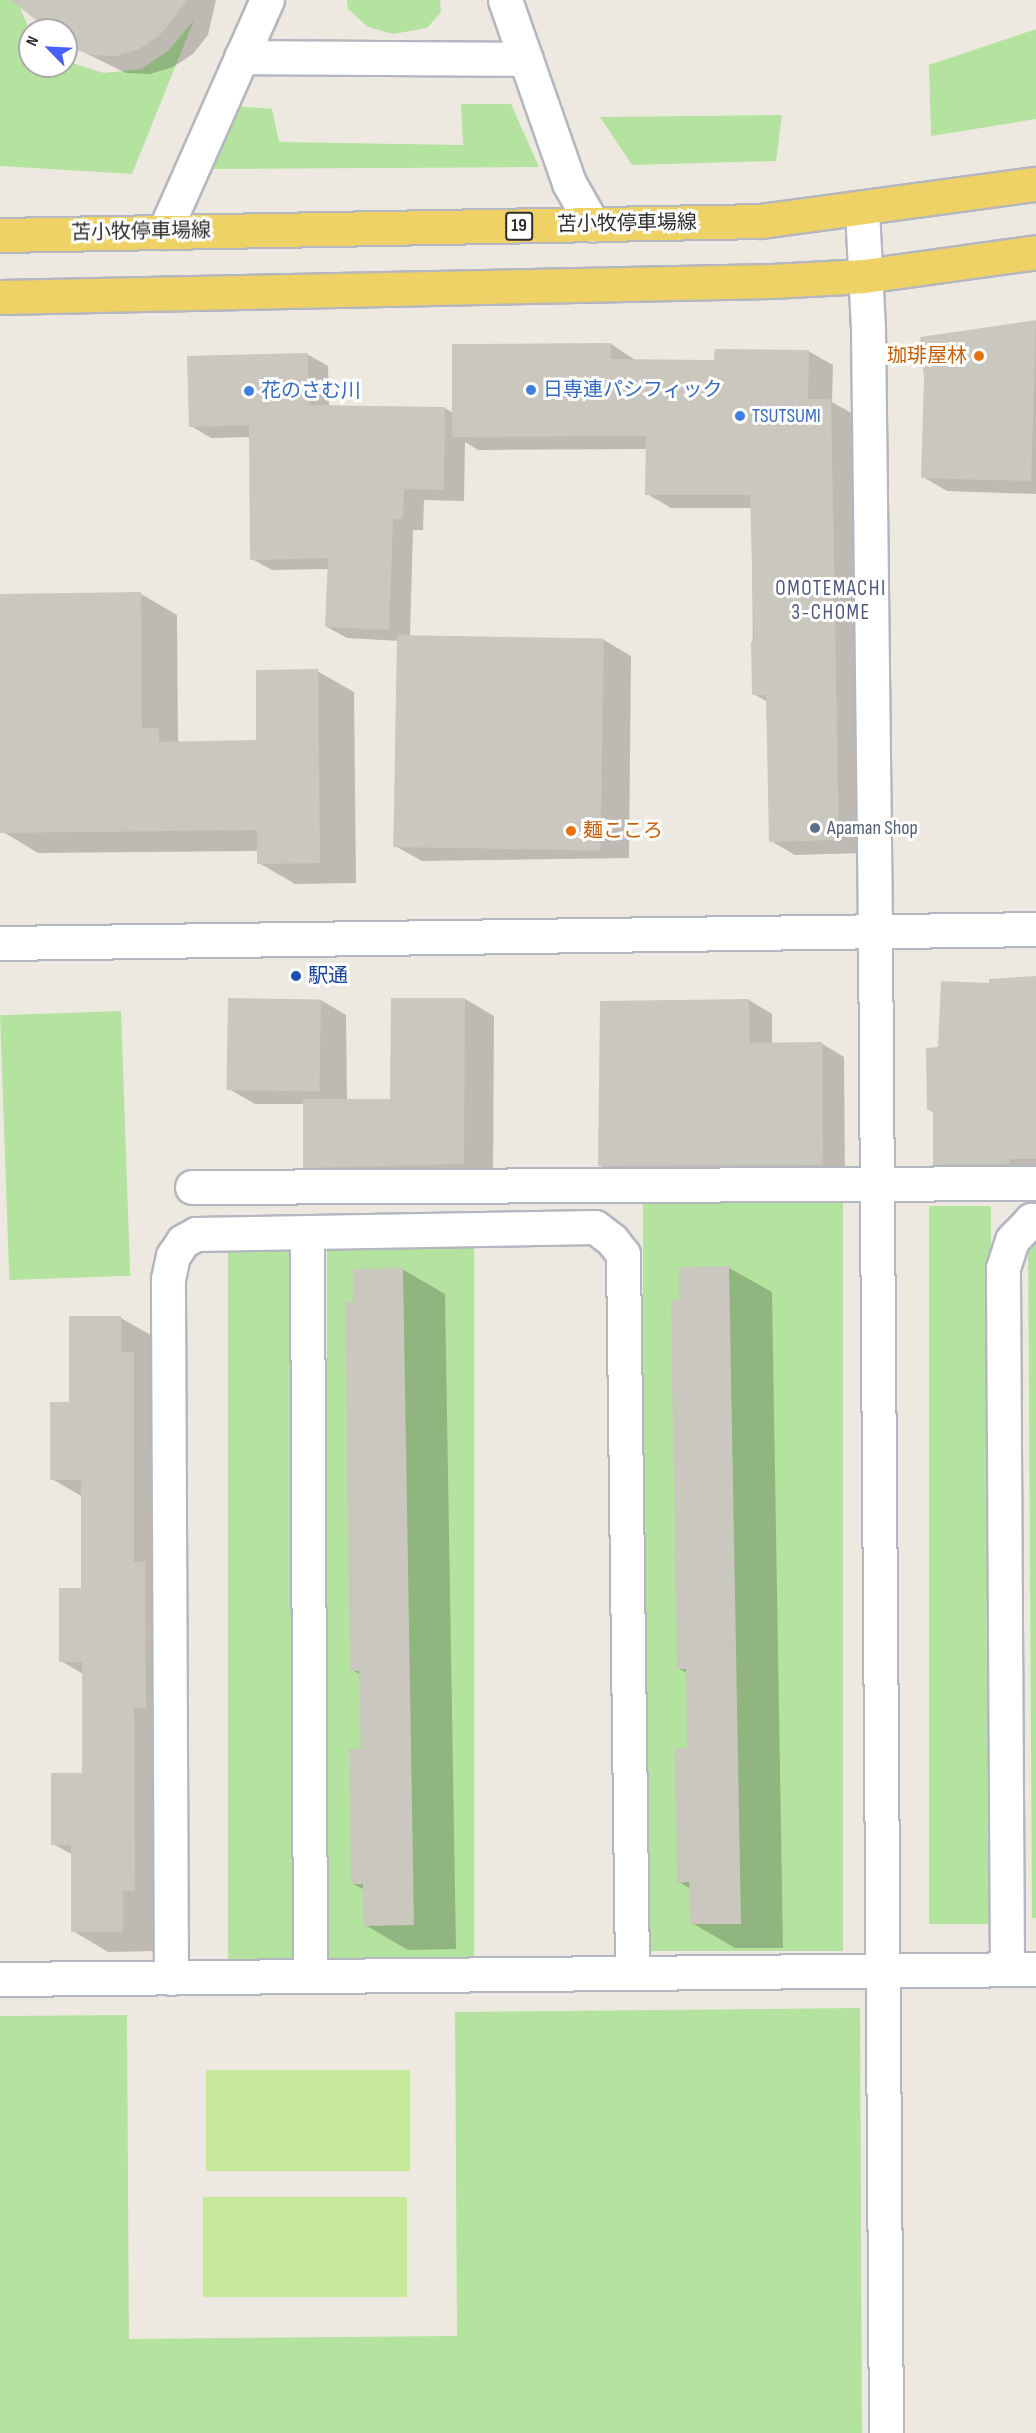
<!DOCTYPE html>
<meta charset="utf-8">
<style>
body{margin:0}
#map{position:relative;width:1036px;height:2433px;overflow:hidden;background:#eee9e0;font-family:"Sofia Sans Condensed","Noto Sans JP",sans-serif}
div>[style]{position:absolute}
.green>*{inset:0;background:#b4e39f;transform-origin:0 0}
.pitch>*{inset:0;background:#c6e99b;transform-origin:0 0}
.shadow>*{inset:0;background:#0003}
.building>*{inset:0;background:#cac7bf;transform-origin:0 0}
.roads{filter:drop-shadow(2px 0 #b4b6c0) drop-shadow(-2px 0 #b4b6c0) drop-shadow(0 2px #b4b6c0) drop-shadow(0 -2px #b4b6c0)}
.minor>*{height:33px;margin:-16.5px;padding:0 16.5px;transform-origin:16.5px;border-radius:16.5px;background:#fff}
.major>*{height:33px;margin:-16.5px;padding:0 16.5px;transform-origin:16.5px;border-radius:16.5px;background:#eed266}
.dots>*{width:16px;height:16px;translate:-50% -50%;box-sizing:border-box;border:3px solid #fff;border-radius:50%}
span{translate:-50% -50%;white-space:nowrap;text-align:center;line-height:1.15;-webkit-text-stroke:6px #fff;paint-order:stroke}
.shield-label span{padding:2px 4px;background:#fff;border:2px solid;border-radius:4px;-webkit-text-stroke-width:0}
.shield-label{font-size:18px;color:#2d2d2d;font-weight:700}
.street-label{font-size:20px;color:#2d2d2d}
.food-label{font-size:20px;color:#c56008}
.right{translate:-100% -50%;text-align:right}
.left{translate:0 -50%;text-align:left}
.shop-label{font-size:20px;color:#366cbe}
.service-label{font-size:20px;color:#4e5e75}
.transit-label{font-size:20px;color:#164399}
.neighbourhood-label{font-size:21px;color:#4e557e;letter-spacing:1.5px}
.north{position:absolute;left:18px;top:18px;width:60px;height:60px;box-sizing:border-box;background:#fff;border:2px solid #ababab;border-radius:50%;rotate:294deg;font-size:16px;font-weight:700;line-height:24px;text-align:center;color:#2d2d2d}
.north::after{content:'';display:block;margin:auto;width:21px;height:27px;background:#4661f5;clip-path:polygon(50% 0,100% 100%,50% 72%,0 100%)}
</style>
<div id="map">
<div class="green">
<div style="clip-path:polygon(0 0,17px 0,30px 31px,30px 66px,66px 66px,66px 61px,104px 73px,141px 69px,168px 51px,194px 20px,132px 174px,0 166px)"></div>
<div style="clip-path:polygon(347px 0,440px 0,441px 12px,427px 28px,393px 34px,368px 27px,348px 9px)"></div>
<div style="clip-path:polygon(1036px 29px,1036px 119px,931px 136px,929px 65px)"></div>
<div style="clip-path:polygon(461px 104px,511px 104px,539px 167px,212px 169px,235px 106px,272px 109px,279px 142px,463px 145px)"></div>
<div style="clip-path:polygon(782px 115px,776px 161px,632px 165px,600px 117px)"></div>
<div style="left:121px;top:1011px;width:265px;height:121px;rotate:88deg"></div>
<div style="left:843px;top:1194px;width:757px;height:200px;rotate:90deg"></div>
<div style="left:991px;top:1206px;width:718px;height:62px;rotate:90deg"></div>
<div style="left:474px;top:1238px;width:721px;height:147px;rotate:90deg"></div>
<div style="clip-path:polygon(1028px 1241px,1036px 1241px,1036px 1918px,1032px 1918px)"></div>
<div style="left:293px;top:1245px;width:714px;height:65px;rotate:90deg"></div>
<div style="clip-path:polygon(860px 2008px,862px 2433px,0 2433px,0 2016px,127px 2015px,129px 2339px,457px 2336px,455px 2012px)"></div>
</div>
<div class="pitch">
<div style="left:206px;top:2070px;width:204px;height:101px"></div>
<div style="left:203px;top:2197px;width:204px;height:100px"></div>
</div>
<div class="shadow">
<div style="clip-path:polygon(34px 0,216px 0,208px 35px,193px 54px,173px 67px,150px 74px,126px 73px,69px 45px,66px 30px,51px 30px)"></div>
<div style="clip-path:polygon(1036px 322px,1036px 494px,947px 491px,923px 477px,926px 377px,922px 338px)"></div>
<div style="clip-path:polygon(611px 344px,635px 360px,716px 361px,808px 351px,833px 365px,832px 402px,855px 415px,863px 853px,795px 855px,771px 841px,768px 702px,753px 694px,752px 508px,671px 508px,647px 494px,647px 449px,478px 450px,465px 442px,464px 501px,424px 500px,423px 530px,413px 530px,410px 636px,604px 640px,631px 656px,629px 858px,422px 861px,395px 846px,399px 641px,347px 638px,327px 627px,329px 569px,272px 570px,252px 559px,251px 437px,211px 438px,191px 426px,307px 354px,328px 366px,329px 406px,445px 408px,453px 413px)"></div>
<div style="clip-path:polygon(141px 594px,177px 615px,178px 741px,181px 743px,257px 742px,317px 671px,354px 692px,356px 883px,295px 884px,259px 863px,259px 851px,38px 853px,0 830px,0 596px)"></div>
<div style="clip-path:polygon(1036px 978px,1036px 1172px,954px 1175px,935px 1164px,935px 1113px,929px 1110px,940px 1049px,991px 984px)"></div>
<div style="clip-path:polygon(393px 999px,465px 999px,494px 1016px,493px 1179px,333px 1183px,304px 1167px,305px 1104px,255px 1104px,229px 1089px,321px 1000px,346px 1015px,347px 1100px,391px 1100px)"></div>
<div style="clip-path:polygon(749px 1000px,772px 1014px,772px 1044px,821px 1043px,844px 1057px,845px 1178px,622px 1178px,599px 1165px)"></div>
<div style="clip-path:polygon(729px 1268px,772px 1292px,783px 1948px,735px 1948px,692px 1923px,691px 1889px,679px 1882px,689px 1749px,688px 1674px,678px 1668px,681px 1302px)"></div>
<div style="clip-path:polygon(402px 1269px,445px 1294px,456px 1949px,408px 1950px,365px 1925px,365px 1890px,353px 1884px,362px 1751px,361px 1675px,352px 1670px)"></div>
<div style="clip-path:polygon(121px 1318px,156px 1338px,158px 1951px,108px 1952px,73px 1931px,73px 1855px,53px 1844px,84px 1774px,83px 1674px,61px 1661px,83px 1589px,83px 1497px,52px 1479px,71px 1404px)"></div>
</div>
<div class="building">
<div style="clip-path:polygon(11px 0,187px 0,160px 35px,139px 49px,116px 56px,91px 55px,68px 46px,66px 30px,48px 30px)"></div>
<div style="clip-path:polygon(1036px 320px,1031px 481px,921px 478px,924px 377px,920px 337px)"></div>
<div style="clip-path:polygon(611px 343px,611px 359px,714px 360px,715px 349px,809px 350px,808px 399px,831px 399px,839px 840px,769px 842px,766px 695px,752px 695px,751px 642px,754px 642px,750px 495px,645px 495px,646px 436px,452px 437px,452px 344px)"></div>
<div style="clip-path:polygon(308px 353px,309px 405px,445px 407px,444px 490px,404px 489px,403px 519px,393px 519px,389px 630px,325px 627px,328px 558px,250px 560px,249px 425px,189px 427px,187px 356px)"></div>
<div style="clip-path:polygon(141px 592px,142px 728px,159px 728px,159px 742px,256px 740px,256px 670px,318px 669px,320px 863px,257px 864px,257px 830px,0 833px,0 594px)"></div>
<div style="left:397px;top:635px;width:207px;height:212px;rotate:1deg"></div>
<div style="clip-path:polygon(1036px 976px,1036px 1159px,1010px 1159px,1010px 1164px,933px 1165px,933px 1110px,927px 1110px,926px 1048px,938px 1047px,941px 981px,989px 983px,989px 979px)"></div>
<div style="left:228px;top:998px;width:93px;height:92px;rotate:1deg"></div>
<div style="clip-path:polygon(391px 998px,465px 998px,464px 1164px,303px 1168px,303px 1099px,390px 1099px)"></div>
<div style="clip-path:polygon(749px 999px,750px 1043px,822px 1042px,823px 1165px,598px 1166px,600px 1001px)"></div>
<div style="clip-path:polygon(729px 1266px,741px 1924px,690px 1924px,689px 1882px,677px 1883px,675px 1748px,687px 1748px,686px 1669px,677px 1669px,671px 1301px,679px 1300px,679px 1267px)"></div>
<div style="clip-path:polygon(403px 1268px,414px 1925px,364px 1926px,363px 1884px,351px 1884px,349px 1749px,361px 1749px,359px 1671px,350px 1671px,345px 1302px,353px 1302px,353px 1269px)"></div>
<div style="clip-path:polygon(69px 1316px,121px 1316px,121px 1352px,134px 1352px,134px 1562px,145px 1562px,146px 1708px,134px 1707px,135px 1891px,123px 1891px,123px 1932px,71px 1932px,71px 1845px,51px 1845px,51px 1773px,82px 1773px,82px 1662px,59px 1662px,59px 1588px,81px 1588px,81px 1480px,50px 1480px,50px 1402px,69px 1402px)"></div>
</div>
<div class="roads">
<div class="minor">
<div style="left:505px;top:0;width:194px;rotate:70.7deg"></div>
<div style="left:569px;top:183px;width:48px;rotate:60.3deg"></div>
<div style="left:241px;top:57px;width:285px;rotate:0.4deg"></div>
<div style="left:862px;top:210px;width:119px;rotate:87.1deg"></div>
<div style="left:868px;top:329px;width:603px;rotate:89.33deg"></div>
<div style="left:875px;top:932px;width:1501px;rotate:89.58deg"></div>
<div style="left:164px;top:232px;width:254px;rotate:-66.1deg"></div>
<div style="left:0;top:943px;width:1036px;rotate:-0.77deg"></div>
<div style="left:192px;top:1187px;width:844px;rotate:-0.27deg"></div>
<div style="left:307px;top:1232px;width:744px;rotate:89.77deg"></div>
<div style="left:1007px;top:1969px;width:701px;rotate:-90.33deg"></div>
<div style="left:1003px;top:1268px;width:29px;rotate:-72deg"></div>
<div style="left:1012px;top:1240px;width:28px;rotate:-46deg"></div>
<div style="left:1031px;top:1220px;width:5px"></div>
<div style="left:171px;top:1978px;width:699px;rotate:-90.25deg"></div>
<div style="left:168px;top:1279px;width:24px;rotate:-78deg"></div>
<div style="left:173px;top:1256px;width:18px;rotate:-56deg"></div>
<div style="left:183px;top:1241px;width:15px;rotate:-28deg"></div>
<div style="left:196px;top:1234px;width:399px;rotate:-1deg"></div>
<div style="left:595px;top:1227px;width:21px;rotate:37deg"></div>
<div style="left:612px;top:1240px;width:18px;rotate:52deg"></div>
<div style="left:623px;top:1254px;width:719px;rotate:89.28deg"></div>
<div style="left:0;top:1979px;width:1036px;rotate:-0.55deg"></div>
</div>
<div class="major">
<div style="left:0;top:235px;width:761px;rotate:-1.05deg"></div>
<div style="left:761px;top:221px;width:277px;rotate:-7.7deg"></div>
<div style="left:0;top:297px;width:772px;rotate:-1.19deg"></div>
<div style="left:772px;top:281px;width:92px;rotate:-3.1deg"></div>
<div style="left:864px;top:276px;width:174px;rotate:-7.9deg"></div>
</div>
</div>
<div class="dots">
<div style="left:979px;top:356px;background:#e8710a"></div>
<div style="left:531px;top:390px;background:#3f7fe0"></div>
<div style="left:249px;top:391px;background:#3f7fe0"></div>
<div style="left:740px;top:416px;background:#3f7fe0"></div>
<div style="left:815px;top:828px;background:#5c6f8a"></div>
<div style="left:571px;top:831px;background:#e8710a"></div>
<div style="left:296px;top:976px;background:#1a4fb4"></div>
</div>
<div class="shield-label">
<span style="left:519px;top:226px">19</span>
</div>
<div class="street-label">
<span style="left:627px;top:224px;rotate:-1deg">苫小牧停車場線</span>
<span style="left:141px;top:232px;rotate:-1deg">苫小牧停車場線</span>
</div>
<div class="food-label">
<span class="right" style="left:967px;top:356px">珈琲屋林</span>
<span class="left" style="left:583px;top:831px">麺こころ</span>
</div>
<div class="shop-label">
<span class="left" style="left:543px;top:390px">日専連パシフィック</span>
<span class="left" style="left:261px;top:391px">花のさむ川</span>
<span class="left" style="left:752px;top:416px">TSUTSUMI</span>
</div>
<div class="service-label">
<span class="left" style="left:827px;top:828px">Apaman Shop</span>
</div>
<div class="transit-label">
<span class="left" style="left:308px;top:976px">駅通</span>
</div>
<div class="neighbourhood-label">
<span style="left:831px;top:601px">OMOTEMACHI<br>3-CHOME</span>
</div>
<div class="north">N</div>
</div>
